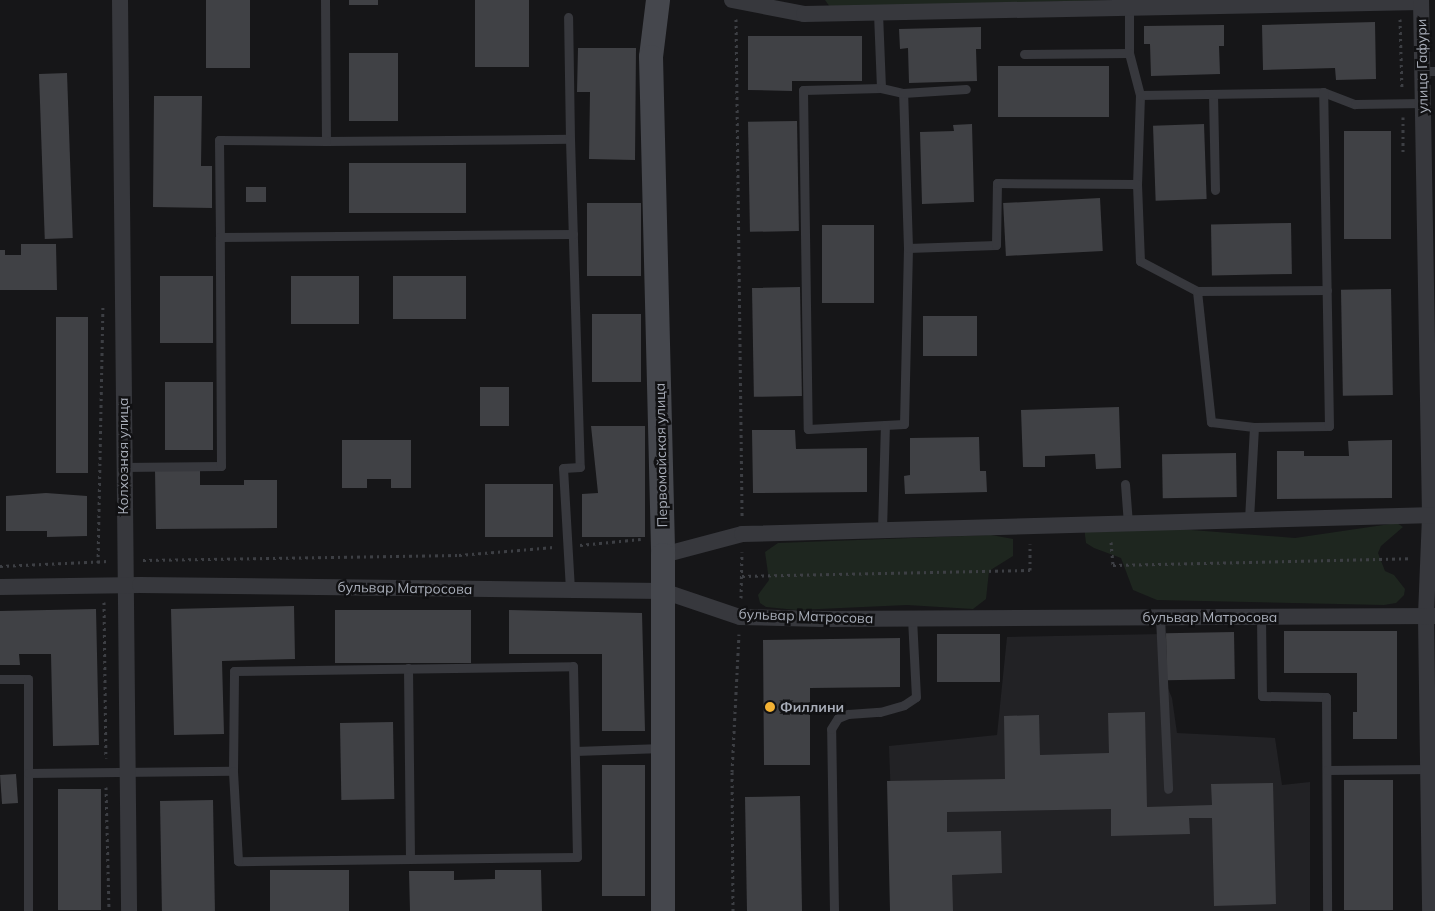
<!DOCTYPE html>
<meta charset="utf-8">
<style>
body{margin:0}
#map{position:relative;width:1435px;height:911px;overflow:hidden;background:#161618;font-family:Mulish,sans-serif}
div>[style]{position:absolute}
.built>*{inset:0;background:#222225}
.green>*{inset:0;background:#1e261f}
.building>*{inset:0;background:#404145;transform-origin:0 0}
.path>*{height:3px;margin-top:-1.5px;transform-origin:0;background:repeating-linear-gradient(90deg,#3d3f44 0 2.5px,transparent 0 6.5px)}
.lane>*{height:9px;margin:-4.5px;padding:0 4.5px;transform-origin:4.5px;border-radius:4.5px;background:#37383d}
.street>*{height:16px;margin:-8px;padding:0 8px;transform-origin:8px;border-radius:8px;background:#37383d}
.secondary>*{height:24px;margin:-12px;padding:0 12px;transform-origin:12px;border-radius:12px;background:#45474d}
.dots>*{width:14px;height:14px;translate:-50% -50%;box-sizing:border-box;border:2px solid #111113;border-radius:50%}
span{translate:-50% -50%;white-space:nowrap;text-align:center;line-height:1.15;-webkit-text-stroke:5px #111113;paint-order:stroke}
.street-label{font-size:14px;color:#a8adb8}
.poi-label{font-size:14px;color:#a8adb8;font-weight:700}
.left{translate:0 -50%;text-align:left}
</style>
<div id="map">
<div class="built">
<div style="clip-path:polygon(1163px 634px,1165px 681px,1172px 698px,1177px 733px,1275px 738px,1282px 785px,1310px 782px,1310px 911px,895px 911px,889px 746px,997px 735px,1007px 637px)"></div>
</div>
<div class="green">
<div style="clip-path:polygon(825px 0,1114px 0,830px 7px)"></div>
<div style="clip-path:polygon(1397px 523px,1403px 527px,1381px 546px,1378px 553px,1385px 571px,1394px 575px,1405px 589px,1404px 595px,1396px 603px,1384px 605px,1157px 600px,1133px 590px,1121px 558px,1094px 548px,1086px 543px,1085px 535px,1085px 532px,1153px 527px,1295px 538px)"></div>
<div style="clip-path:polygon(991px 535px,1013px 539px,1013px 556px,989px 571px,986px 599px,973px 609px,907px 605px,797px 610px,766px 607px,760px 603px,758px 595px,769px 580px,765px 552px,778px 543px)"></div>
</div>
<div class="building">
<div style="left:206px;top:0;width:44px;height:68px"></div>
<div style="left:349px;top:0;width:29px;height:5px"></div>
<div style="left:475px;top:0;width:54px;height:67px"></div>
<div style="clip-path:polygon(1375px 22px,1376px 79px,1336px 80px,1335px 68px,1263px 70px,1262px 25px)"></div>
<div style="clip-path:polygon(1224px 25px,1224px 46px,1219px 46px,1220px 74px,1151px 76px,1150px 44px,1144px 44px,1144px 26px)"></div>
<div style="clip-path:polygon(981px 27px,981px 49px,976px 49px,977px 81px,909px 83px,908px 48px,900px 49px,899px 29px)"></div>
<div style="clip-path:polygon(748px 36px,862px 36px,862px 81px,792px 81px,792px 91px,748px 90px)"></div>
<div style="clip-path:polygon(578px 48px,636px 48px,635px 160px,589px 159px,590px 92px,577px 92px)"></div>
<div style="left:349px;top:53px;width:49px;height:68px"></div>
<div style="left:1109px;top:66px;width:51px;height:111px;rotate:90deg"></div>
<div style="left:67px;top:73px;width:165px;height:28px;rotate:88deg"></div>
<div style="clip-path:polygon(154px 96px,202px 96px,201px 166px,212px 166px,212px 208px,153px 207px)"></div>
<div style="left:797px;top:121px;width:110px;height:49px;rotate:89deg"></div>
<div style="clip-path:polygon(972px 124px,974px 202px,922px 204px,920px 132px,954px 131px,953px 125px)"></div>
<div style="left:1204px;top:124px;width:75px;height:51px;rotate:88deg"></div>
<div style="left:1344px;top:131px;width:47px;height:108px"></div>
<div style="left:466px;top:163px;width:50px;height:117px;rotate:90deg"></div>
<div style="left:246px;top:187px;width:20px;height:15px"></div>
<div style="left:1100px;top:198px;width:53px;height:97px;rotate:87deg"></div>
<div style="left:587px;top:203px;width:54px;height:73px"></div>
<div style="left:1291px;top:223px;width:51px;height:80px;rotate:89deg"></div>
<div style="left:822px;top:225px;width:52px;height:78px"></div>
<div style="clip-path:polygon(21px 244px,56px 244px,57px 290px,0 290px,0 250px,5px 250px,5px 255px,21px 255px)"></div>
<div style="left:160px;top:276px;width:53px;height:67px"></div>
<div style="left:291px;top:276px;width:68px;height:48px"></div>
<div style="left:393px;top:276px;width:73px;height:43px"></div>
<div style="left:800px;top:287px;width:109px;height:48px;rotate:89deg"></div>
<div style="left:1391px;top:289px;width:106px;height:50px;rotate:89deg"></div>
<div style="left:592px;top:314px;width:49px;height:68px"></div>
<div style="left:923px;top:316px;width:54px;height:40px"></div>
<div style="left:56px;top:317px;width:32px;height:156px"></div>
<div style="left:165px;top:382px;width:48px;height:68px"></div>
<div style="left:480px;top:387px;width:29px;height:39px"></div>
<div style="clip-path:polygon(1119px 407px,1121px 468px,1096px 469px,1095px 454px,1045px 456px,1045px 467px,1023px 467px,1021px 410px)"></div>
<div style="clip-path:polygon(591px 426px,645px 426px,645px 537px,582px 537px,582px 494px,598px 493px)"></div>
<div style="clip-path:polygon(752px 430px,795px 430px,796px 449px,867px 448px,867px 492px,753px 493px)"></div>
<div style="clip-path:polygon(979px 437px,980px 471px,986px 471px,987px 492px,905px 494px,904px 476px,910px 475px,910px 438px)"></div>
<div style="clip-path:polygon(342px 440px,411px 440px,411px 488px,391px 488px,391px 479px,367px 479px,367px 488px,342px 488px)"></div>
<div style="clip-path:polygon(1392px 440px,1392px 498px,1277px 499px,1277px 451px,1304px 451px,1304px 456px,1349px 456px,1348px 441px)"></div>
<div style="left:1236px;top:453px;width:44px;height:74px;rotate:89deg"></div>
<div style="clip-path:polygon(155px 470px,200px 470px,200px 485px,244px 485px,244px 480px,277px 480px,277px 528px,156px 529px)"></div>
<div style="left:485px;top:484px;width:68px;height:53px"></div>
<div style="clip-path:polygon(46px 493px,87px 496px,87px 536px,47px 537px,47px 531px,6px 531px,6px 496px)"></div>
<div style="clip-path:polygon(294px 606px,295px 659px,222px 661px,224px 734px,174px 735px,171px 609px)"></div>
<div style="clip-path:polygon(96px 609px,99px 745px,53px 746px,51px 654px,19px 654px,20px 665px,0 665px,0 611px)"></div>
<div style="left:335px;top:610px;width:136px;height:53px"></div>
<div style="clip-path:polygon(509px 610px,642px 613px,645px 731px,602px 731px,602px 654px,509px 654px)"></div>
<div style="clip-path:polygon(1284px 631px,1397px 631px,1397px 739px,1353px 739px,1353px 712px,1357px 712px,1357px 673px,1284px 673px)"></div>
<div style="left:1234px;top:632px;width:47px;height:68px;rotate:89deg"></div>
<div style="left:937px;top:634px;width:63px;height:48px"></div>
<div style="clip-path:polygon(900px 638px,900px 687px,810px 688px,810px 765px,764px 765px,763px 640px)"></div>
<div style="clip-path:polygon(1145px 712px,1147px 807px,1212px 805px,1211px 784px,1273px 783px,1276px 904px,1214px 906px,1212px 818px,1189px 818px,1190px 834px,1111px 836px,1111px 809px,947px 812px,947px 832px,1001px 831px,1002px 873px,952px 875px,953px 911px,890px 911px,887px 781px,1005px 779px,1004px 716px,1039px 715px,1040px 755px,1109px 753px,1108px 713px)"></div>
<div style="left:393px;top:722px;width:77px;height:53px;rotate:89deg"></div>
<div style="left:602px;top:765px;width:43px;height:131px"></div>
<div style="left:16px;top:774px;width:29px;height:16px;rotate:86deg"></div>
<div style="left:1344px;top:780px;width:49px;height:130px"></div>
<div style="left:58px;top:789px;width:43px;height:121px"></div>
<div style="left:800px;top:796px;width:115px;height:55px;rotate:89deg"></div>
<div style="left:213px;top:800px;width:111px;height:53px;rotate:89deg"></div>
<div style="left:349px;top:870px;width:41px;height:79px;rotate:90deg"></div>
<div style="clip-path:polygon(495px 870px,541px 870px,542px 911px,410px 911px,409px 871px,454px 871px,454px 880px,495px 879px)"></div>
</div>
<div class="path">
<div style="left:736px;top:19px;width:497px;rotate:89.3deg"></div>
<div style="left:1400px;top:19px;width:71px;rotate:88.4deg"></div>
<div style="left:1403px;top:117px;width:36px;rotate:90deg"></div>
<div style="left:1111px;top:542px;width:23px;rotate:85deg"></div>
<div style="left:1113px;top:565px;width:298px;rotate:-1.3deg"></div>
<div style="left:580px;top:545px;width:61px;rotate:-5.6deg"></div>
<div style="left:143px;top:560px;width:316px;rotate:-0.9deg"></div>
<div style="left:459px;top:555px;width:95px;rotate:-4.8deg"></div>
<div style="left:98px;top:563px;width:256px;rotate:-88.9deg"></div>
<div style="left:0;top:566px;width:109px;rotate:-2.6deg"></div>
<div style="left:742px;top:576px;width:288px;rotate:-1.2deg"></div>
<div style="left:1030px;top:570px;width:26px;rotate:-90deg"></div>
<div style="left:741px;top:598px;width:46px;rotate:-88.8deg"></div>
<div style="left:104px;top:602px;width:156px;rotate:89.3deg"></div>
<div style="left:106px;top:787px;width:124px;rotate:88.6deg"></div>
<div style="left:733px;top:911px;width:139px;rotate:-90.4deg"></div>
<div style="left:732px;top:772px;width:138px;rotate:-87.1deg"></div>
</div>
<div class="lane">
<div style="left:325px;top:0;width:141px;rotate:89.6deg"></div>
<div style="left:326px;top:141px;width:244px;rotate:-0.5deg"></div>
<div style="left:570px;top:139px;width:122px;rotate:-90.9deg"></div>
<div style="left:1129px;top:8px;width:45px;rotate:90deg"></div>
<div style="left:1129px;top:53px;width:43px;rotate:75.3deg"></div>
<div style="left:1140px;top:95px;width:89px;rotate:91.9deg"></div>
<div style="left:1137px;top:184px;width:77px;rotate:87.8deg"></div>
<div style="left:1140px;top:261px;width:64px;rotate:27.8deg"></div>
<div style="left:1197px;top:291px;width:132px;rotate:83.9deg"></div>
<div style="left:1211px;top:422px;width:43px;rotate:6.6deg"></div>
<div style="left:1254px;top:427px;width:93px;rotate:93.1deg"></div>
<div style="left:878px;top:13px;width:75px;rotate:87.7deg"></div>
<div style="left:881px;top:88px;width:78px;rotate:178.5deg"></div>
<div style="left:803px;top:90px;width:339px;rotate:89.2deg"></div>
<div style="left:808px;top:429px;width:96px;rotate:-3deg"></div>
<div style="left:904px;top:424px;width:176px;rotate:-88.7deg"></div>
<div style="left:908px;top:248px;width:88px;rotate:-2deg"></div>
<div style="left:996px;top:245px;width:62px;rotate:-89.1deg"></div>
<div style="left:997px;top:183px;width:140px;rotate:0.4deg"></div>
<div style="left:1024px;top:54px;width:105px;rotate:-0.5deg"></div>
<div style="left:1422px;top:71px;width:13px"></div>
<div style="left:881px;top:88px;width:23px;rotate:13deg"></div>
<div style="left:1213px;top:94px;width:96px;rotate:88.8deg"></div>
<div style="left:1140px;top:95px;width:183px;rotate:-0.9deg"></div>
<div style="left:1323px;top:92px;width:34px;rotate:21deg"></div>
<div style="left:1355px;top:104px;width:67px;rotate:-0.9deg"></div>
<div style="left:570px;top:139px;width:328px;rotate:88.3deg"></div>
<div style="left:580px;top:467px;width:17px;rotate:177deg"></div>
<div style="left:563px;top:468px;width:122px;rotate:86.7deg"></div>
<div style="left:220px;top:237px;width:97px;rotate:-90.6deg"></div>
<div style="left:219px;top:140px;width:107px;rotate:0.5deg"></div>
<div style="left:908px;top:248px;width:155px;rotate:-91.8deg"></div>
<div style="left:903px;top:93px;width:63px;rotate:-3.6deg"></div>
<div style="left:1197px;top:291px;width:130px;rotate:-0.4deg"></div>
<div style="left:1254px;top:427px;width:75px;rotate:-0.8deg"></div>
<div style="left:1329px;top:426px;width:334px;rotate:-91deg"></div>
<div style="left:123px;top:467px;width:98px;rotate:-0.6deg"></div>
<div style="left:221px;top:466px;width:229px;rotate:-90.3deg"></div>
<div style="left:220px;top:237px;width:353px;rotate:-0.5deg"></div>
<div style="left:1125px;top:484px;width:40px;rotate:85.7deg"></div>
<div style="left:882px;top:530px;width:105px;rotate:-88.4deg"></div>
<div style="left:1160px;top:617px;width:172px;rotate:87.3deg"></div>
<div style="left:1261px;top:617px;width:79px;rotate:89.3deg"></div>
<div style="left:1262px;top:696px;width:64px;rotate:0.9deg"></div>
<div style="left:1326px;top:697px;width:214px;rotate:89.7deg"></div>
<div style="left:408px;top:668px;width:191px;rotate:89.4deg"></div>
<div style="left:0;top:679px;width:28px"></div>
<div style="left:28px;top:679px;width:232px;rotate:90deg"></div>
<div style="left:575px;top:751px;width:87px;rotate:-2deg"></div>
<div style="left:1327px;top:770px;width:104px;rotate:-0.6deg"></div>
<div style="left:28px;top:773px;width:205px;rotate:-0.6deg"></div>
<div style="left:233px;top:771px;width:100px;rotate:-89.4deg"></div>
<div style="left:234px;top:671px;width:339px;rotate:-0.8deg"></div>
<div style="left:573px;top:666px;width:191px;rotate:88.8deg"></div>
<div style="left:577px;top:857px;width:339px;rotate:179.3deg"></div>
<div style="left:238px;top:861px;width:90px;rotate:-93.2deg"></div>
<div style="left:834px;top:911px;width:182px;rotate:-90.9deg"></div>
<div style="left:831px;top:729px;width:13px;rotate:-58deg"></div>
<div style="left:838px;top:718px;width:11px;rotate:-22deg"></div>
<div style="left:848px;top:714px;width:32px;rotate:-4deg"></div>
<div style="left:880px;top:712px;width:25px;rotate:-16deg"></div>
<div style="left:904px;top:705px;width:14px;rotate:-34deg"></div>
<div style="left:916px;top:697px;width:79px;rotate:-92.9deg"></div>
</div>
<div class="street">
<div style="left:120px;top:0;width:911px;rotate:89.43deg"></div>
<div style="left:732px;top:0;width:73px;rotate:11deg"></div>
<div style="left:804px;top:14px;width:617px;rotate:-1.11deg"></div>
<div style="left:1421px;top:0;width:516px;rotate:89deg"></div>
<div style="left:1430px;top:516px;width:101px;rotate:92.3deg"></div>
<div style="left:1426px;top:617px;width:294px;rotate:89.2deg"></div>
<div style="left:663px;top:555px;width:82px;rotate:-14.9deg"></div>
<div style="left:742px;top:534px;width:693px;rotate:-1.57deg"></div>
<div style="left:0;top:587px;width:140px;rotate:-0.8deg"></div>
<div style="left:140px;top:585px;width:523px;rotate:0.66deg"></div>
<div style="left:663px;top:591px;width:81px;rotate:18.7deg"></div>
<div style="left:740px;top:617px;width:83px;rotate:1.4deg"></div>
<div style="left:823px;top:619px;width:612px;rotate:-0.28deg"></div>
</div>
<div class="secondary">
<div style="left:658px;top:0;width:57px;rotate:97deg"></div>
<div style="left:651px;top:57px;width:498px;rotate:88.6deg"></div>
<div style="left:663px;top:555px;width:356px;rotate:90deg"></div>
</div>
<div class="dots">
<div style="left:770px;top:707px;background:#f2b134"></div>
</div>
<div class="street-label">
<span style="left:1422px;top:66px;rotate:-91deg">улица Гафури</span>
<span style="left:661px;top:455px;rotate:-91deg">Первомайская улица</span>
<span style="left:123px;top:456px;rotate:-90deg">Колхозная улица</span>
<span style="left:405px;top:588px;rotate:1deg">бульвар Матросова</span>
<span style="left:806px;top:616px;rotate:2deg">бульвар Матросова</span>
<span style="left:1210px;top:617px">бульвар Матросова</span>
</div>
<div class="poi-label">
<span class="left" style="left:780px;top:707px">Филлини</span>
</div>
</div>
